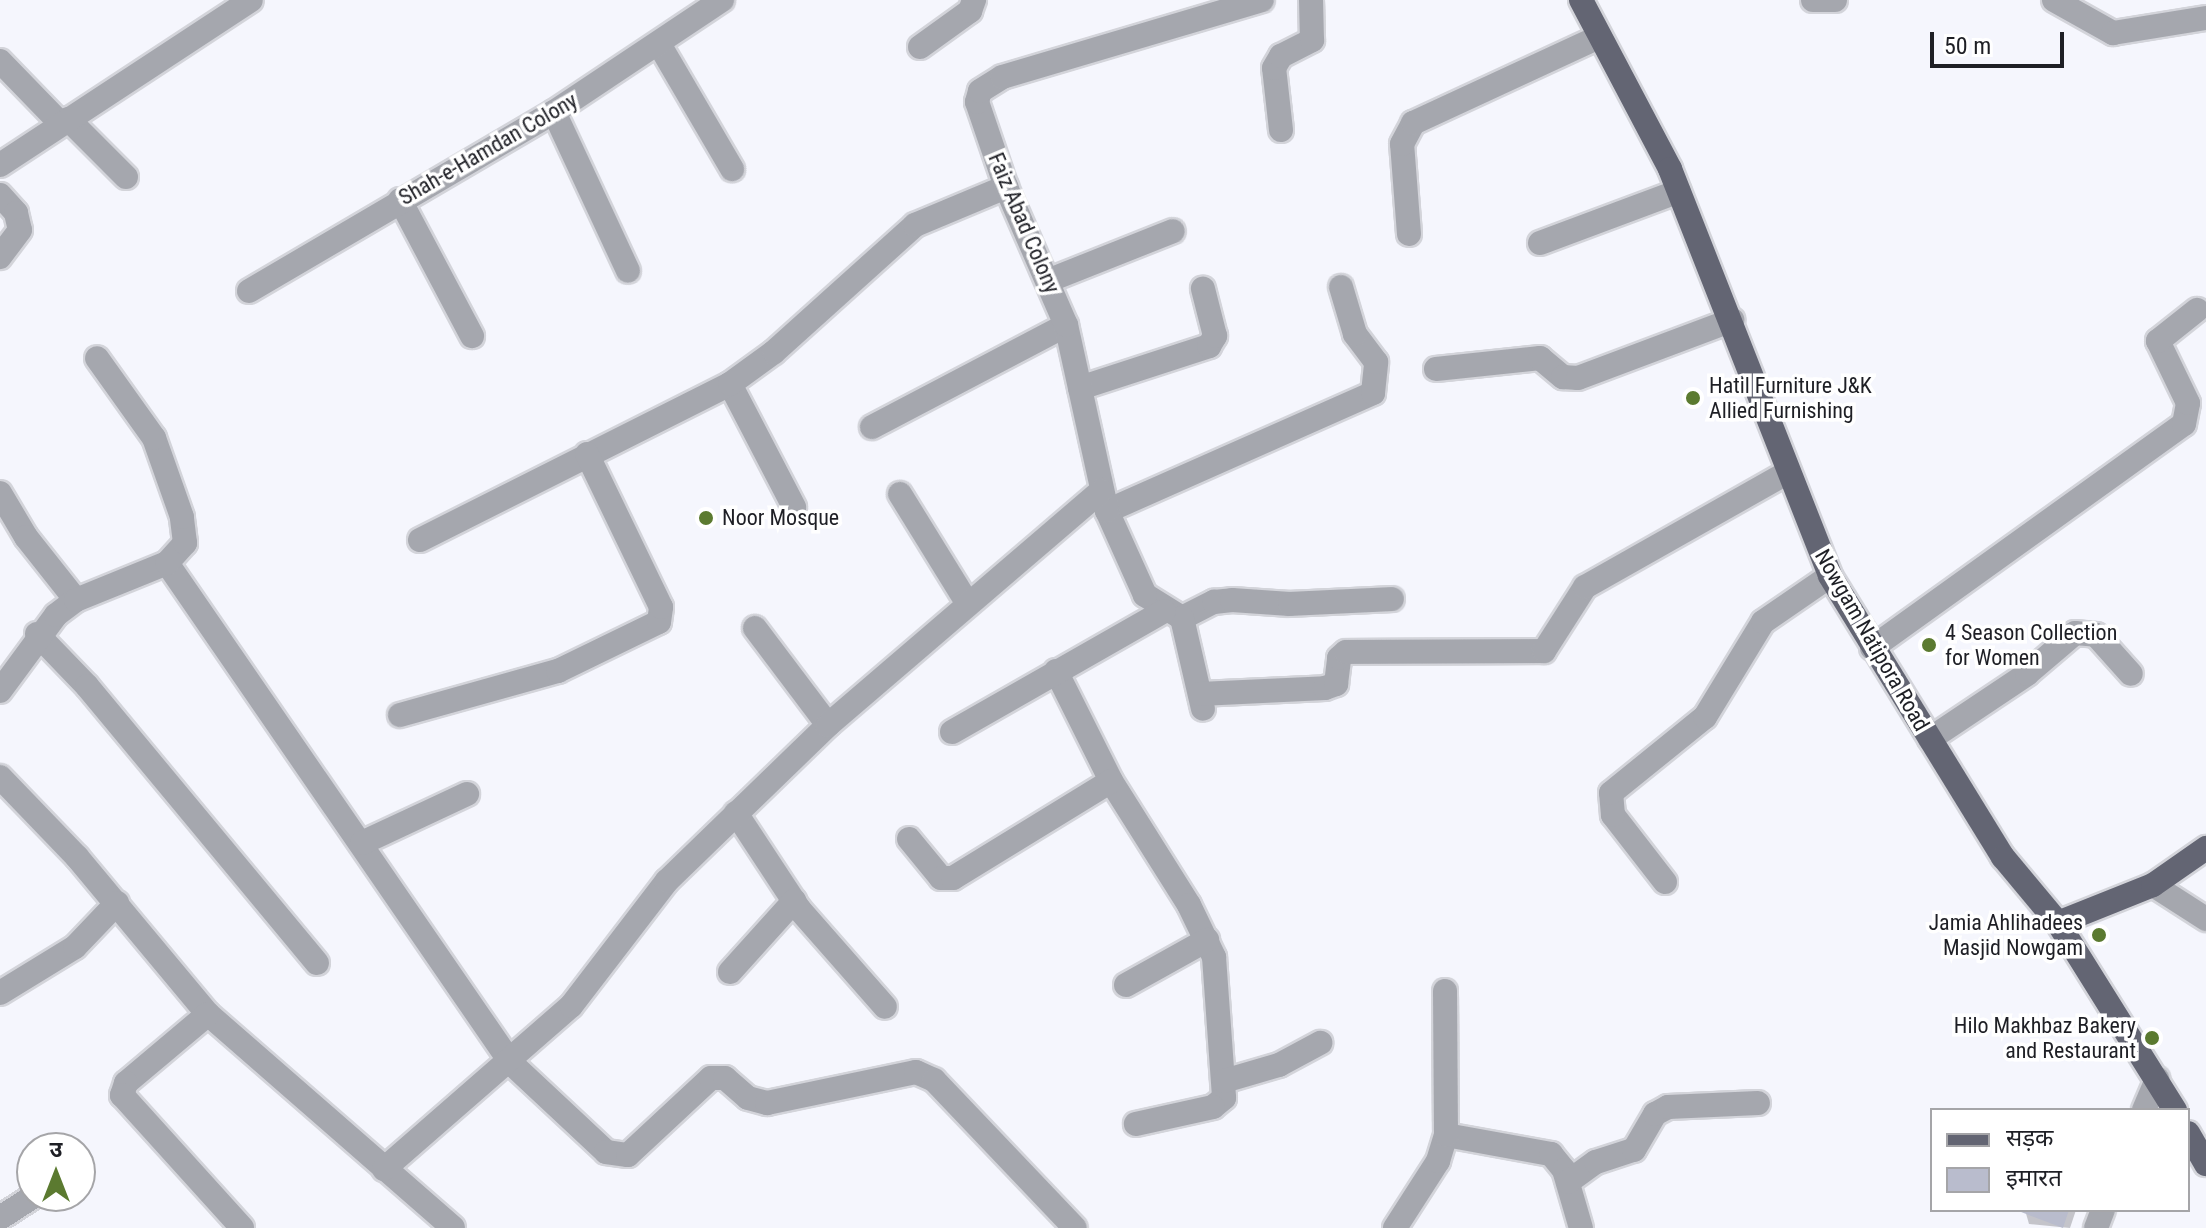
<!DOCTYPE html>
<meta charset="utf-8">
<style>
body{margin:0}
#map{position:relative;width:2206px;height:1228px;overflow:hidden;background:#f5f6fd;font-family:"Roboto Condensed","Noto Sans Devanagari",sans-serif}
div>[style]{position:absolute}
.shadow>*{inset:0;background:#0003}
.building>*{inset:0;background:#b9bccd}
.roads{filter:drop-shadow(2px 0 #d3d4da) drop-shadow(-2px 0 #d3d4da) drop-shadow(0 2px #d3d4da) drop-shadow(0 -2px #d3d4da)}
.minor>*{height:24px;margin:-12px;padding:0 12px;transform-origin:12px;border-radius:12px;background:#a5a7ae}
.major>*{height:24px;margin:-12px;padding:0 12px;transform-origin:12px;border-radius:12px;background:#636573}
.dots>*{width:22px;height:22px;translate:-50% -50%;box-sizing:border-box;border:4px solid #fff;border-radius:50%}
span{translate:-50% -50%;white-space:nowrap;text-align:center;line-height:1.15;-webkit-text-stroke:7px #fff;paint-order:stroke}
.street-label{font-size:22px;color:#1e1f25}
.poi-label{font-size:22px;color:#1e1f25}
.left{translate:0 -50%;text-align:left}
.right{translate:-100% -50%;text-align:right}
.legend{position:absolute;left:1930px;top:1108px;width:260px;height:104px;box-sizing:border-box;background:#fff;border:2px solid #a5a5a8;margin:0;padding:10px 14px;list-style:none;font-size:24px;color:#1e1f25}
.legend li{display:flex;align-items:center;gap:16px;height:40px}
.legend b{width:40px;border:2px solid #a5a5a8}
.north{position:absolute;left:16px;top:1132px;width:80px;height:80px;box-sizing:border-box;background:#fff;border:2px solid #a5a5a8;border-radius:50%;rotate:0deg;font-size:22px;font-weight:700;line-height:32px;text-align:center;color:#1e1f25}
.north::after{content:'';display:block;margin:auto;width:28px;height:36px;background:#5b7a30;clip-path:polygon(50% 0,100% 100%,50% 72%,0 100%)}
.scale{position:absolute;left:1930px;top:32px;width:134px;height:36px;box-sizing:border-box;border:4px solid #1e1f25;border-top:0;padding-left:10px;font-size:24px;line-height:28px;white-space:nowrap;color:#1e1f25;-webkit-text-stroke:6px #fff;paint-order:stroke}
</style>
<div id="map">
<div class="shadow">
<div style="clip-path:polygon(2025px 1210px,2076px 1210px,2070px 1228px,2029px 1224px)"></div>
</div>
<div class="building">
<div style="clip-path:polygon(2016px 1210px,2069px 1210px,2063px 1228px)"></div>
</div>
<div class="roads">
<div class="minor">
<div style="left:1813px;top:0;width:22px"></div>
<div style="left:2054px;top:0;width:68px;rotate:29.2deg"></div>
<div style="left:2113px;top:33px;width:94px;rotate:-9.2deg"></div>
<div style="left:659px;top:44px;width:145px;rotate:59.7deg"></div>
<div style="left:920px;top:47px;width:62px;rotate:-35.8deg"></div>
<div style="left:970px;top:11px;width:12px;rotate:-70deg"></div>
<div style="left:0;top:61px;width:86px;rotate:45.9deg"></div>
<div style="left:554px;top:112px;width:175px;rotate:65deg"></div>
<div style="left:68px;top:119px;width:82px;rotate:45deg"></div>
<div style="left:1281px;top:130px;width:62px;rotate:-96.4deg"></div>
<div style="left:1274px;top:68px;width:14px;rotate:-60deg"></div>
<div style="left:1281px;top:56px;width:35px;rotate:-27deg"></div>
<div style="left:1312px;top:40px;width:40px;rotate:-91.4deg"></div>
<div style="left:0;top:165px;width:300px;rotate:-33.3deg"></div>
<div style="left:0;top:195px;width:24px;rotate:48deg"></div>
<div style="left:16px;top:213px;width:17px;rotate:77deg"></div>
<div style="left:20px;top:230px;width:34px;rotate:127deg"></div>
<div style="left:400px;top:200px;width:154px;rotate:62.1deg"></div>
<div style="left:1409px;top:234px;width:90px;rotate:-94.4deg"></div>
<div style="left:1402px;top:144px;width:24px;rotate:-62deg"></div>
<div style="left:1413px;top:123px;width:205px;rotate:-24.8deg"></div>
<div style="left:1540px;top:243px;width:148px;rotate:-20.5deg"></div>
<div style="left:1050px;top:280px;width:132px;rotate:-21.7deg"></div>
<div style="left:249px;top:291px;width:354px;rotate:-30.4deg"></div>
<div style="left:554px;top:112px;width:202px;rotate:-33.7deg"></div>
<div style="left:1436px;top:369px;width:105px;rotate:-6deg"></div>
<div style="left:1540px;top:358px;width:30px;rotate:40deg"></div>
<div style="left:1563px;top:377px;width:15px;rotate:4deg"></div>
<div style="left:1578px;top:378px;width:165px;rotate:-20.6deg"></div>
<div style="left:730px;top:384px;width:139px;rotate:62.5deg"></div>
<div style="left:1080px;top:388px;width:136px;rotate:-18deg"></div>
<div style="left:1209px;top:346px;width:12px;rotate:-59deg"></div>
<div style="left:1215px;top:336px;width:49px;rotate:-104.3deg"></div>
<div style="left:872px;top:427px;width:219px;rotate:-27.7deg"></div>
<div style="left:0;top:493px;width:51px;rotate:59.4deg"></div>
<div style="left:26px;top:537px;width:80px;rotate:51.6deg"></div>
<div style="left:900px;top:494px;width:129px;rotate:58.3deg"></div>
<div style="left:1107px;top:511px;width:291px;rotate:-23.9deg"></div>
<div style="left:1373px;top:393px;width:31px;rotate:-84deg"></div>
<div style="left:1376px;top:362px;width:35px;rotate:-127deg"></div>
<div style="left:1355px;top:334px;width:49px;rotate:-106.6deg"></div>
<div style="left:420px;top:540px;width:347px;rotate:-26.7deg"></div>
<div style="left:730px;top:384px;width:54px;rotate:-36deg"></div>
<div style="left:774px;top:352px;width:190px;rotate:-42deg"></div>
<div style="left:915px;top:225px;width:99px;rotate:-22.7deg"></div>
<div style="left:167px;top:563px;width:607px;rotate:55.47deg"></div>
<div style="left:511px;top:1063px;width:130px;rotate:43.1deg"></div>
<div style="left:606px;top:1152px;width:22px;rotate:8deg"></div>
<div style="left:628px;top:1155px;width:113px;rotate:-42.9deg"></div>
<div style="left:711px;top:1078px;width:14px"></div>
<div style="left:725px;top:1078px;width:30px;rotate:41deg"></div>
<div style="left:748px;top:1098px;width:20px;rotate:15deg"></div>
<div style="left:767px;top:1103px;width:152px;rotate:-11.8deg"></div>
<div style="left:916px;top:1072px;width:20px;rotate:24deg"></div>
<div style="left:934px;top:1080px;width:204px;rotate:46.4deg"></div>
<div style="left:1182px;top:618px;width:44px;rotate:-148.1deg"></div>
<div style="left:1145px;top:595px;width:92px;rotate:-114.3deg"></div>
<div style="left:1107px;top:511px;width:190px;rotate:-102.4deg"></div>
<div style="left:1066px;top:325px;width:150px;rotate:-113.5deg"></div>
<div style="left:1006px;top:187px;width:90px;rotate:-108.8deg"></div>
<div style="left:977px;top:102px;width:11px;rotate:-75deg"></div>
<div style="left:980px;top:91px;width:26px;rotate:-32deg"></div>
<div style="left:1002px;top:77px;width:271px;rotate:-16.5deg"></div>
<div style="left:1182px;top:618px;width:36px;rotate:-27deg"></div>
<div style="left:1214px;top:602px;width:18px;rotate:-6deg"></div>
<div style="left:1232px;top:600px;width:58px;rotate:3.9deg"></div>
<div style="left:1290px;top:604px;width:102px;rotate:-2.8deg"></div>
<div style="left:1182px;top:618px;width:93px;rotate:77deg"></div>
<div style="left:755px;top:628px;width:121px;rotate:53deg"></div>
<div style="left:37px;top:634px;width:72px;rotate:46.1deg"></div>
<div style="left:87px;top:686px;width:360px;rotate:50.3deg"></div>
<div style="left:1872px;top:648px;width:384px;rotate:-35.7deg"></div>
<div style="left:2184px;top:424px;width:21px;rotate:-79deg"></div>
<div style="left:2188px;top:403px;width:69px;rotate:-115.8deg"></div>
<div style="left:2158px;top:341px;width:50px;rotate:-38.5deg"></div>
<div style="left:1056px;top:671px;width:123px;rotate:63.4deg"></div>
<div style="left:1111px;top:781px;width:146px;rotate:57.8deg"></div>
<div style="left:1189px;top:905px;width:58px;rotate:64.3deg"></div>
<div style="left:1214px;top:957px;width:141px;rotate:85.9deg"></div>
<div style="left:1224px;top:1098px;width:14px;rotate:141deg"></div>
<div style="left:1213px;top:1107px;width:79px;rotate:167.6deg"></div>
<div style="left:0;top:691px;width:94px;rotate:-53.6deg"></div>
<div style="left:56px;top:615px;width:25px;rotate:-37deg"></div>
<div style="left:76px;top:600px;width:98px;rotate:-22.1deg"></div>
<div style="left:167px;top:563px;width:27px;rotate:-48deg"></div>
<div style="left:185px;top:543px;width:26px;rotate:-97deg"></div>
<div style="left:182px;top:517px;width:84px;rotate:-109.5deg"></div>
<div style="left:154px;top:438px;width:98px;rotate:-125.5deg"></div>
<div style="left:1200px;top:694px;width:125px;rotate:-2.7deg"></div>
<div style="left:1325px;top:688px;width:12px;rotate:-20deg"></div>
<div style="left:1336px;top:684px;width:26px;rotate:-83deg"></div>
<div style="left:1339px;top:658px;width:9px;rotate:-41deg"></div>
<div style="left:1346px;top:652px;width:198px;rotate:-0.3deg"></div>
<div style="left:1544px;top:651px;width:76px;rotate:-57.4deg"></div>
<div style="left:1585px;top:587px;width:230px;rotate:-29.5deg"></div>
<div style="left:400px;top:715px;width:164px;rotate:-15.6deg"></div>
<div style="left:558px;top:671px;width:112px;rotate:-25.9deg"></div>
<div style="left:659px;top:622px;width:15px;rotate:-82deg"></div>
<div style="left:661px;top:607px;width:170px;rotate:-115.8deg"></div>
<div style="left:952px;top:732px;width:244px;rotate:-29.7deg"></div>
<div style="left:1930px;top:739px;width:117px;rotate:-33.8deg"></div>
<div style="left:2027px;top:674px;width:63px;rotate:-40.5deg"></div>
<div style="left:2075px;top:633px;width:21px;rotate:5deg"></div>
<div style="left:2096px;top:635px;width:52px;rotate:48.1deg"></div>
<div style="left:0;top:777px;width:111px;rotate:46.1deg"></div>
<div style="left:77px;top:857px;width:204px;rotate:50.2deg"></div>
<div style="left:208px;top:1014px;width:325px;rotate:41.1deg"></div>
<div style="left:736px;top:813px;width:115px;rotate:56.7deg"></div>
<div style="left:799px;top:909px;width:130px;rotate:48.7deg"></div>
<div style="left:909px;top:839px;width:50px;rotate:50.6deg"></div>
<div style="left:941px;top:878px;width:12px"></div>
<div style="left:953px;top:878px;width:185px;rotate:-31.5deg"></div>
<div style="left:362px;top:843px;width:116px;rotate:-25deg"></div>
<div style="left:1665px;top:882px;width:85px;rotate:-127.8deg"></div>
<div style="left:1613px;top:815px;width:22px;rotate:-95deg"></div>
<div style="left:1611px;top:793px;width:121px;rotate:-39deg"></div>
<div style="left:1705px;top:717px;width:111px;rotate:-58.6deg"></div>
<div style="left:1763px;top:622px;width:81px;rotate:-34.5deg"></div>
<div style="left:2153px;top:885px;width:63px;rotate:32.7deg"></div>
<div style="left:730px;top:972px;width:96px;rotate:-48deg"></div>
<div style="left:1126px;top:985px;width:93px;rotate:-29.1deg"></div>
<div style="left:0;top:993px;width:88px;rotate:-31.5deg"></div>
<div style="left:75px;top:947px;width:61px;rotate:-46.3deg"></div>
<div style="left:208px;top:1014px;width:107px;rotate:139.9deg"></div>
<div style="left:126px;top:1083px;width:13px;rotate:108deg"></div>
<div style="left:122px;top:1095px;width:179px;rotate:47.9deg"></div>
<div style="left:1224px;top:1081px;width:57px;rotate:-16.2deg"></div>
<div style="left:1279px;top:1065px;width:47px;rotate:-28.2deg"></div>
<div style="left:2144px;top:1110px;width:34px;rotate:-67deg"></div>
<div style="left:1446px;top:1135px;width:107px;rotate:10.3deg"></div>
<div style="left:1551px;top:1154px;width:21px;rotate:51deg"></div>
<div style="left:1564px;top:1170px;width:60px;rotate:73.7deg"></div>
<div style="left:384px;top:1169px;width:248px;rotate:-41.1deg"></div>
<div style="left:571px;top:1006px;width:158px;rotate:-52.5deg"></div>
<div style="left:667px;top:881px;width:224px;rotate:-44.1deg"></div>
<div style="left:828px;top:725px;width:360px;rotate:-40.6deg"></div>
<div style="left:1568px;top:1182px;width:34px;rotate:-36deg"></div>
<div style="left:1596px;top:1162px;width:40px;rotate:-18deg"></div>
<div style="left:1634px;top:1150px;width:42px;rotate:-59.7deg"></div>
<div style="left:1655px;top:1114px;width:15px;rotate:-28deg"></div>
<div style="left:1668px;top:1107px;width:90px;rotate:-2.5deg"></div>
<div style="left:0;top:1218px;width:40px;rotate:-32.9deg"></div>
<div style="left:1395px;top:1228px;width:80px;rotate:-57.3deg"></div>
<div style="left:1438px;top:1161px;width:27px;rotate:-73deg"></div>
<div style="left:1446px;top:1135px;width:144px;rotate:-90.4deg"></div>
<div style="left:2096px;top:1228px;width:19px;rotate:-69deg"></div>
</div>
<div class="major">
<div style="left:1581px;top:0;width:191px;rotate:62.2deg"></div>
<div style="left:1670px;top:169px;width:437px;rotate:68.5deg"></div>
<div style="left:1830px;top:576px;width:330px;rotate:58.4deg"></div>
<div style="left:2003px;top:857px;width:86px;rotate:50.2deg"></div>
<div style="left:2058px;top:923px;width:221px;rotate:58deg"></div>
<div style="left:2058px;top:923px;width:102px;rotate:-21.8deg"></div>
<div style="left:2153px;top:885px;width:65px;rotate:-34.9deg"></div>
<div style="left:2188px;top:1133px;width:36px;rotate:60deg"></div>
</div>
</div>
<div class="dots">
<div style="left:1693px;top:398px;background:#5b7a30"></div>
<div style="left:706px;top:518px;background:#5b7a30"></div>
<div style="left:1929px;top:645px;background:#5b7a30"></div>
<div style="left:2099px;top:935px;background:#5b7a30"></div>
<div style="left:2152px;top:1038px;background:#5b7a30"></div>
</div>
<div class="street-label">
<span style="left:488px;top:149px;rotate:-30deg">Shah-e-Hamdan Colony</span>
<span style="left:1024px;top:223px;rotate:67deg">Faiz Abad Colony</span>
<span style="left:1872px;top:640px;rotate:60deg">Nowgam Natipora Road</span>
</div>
<div class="poi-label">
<span class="left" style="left:1709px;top:398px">Hatil Furniture J&amp;K<br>Allied Furnishing</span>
<span class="left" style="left:722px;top:518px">Noor Mosque</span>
<span class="left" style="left:1945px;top:645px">4 Season Collection<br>for Women</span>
<span class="right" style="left:2083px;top:935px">Jamia Ahlihadees<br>Masjid Nowgam</span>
<span class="right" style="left:2136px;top:1038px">Hilo Makhbaz Bakery<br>and Restaurant</span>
</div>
<ul class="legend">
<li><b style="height:10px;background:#636573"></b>सड़क</li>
<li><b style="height:22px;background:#b9bccd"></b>इमारत</li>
</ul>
<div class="north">उ</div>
<div class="scale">50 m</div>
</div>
